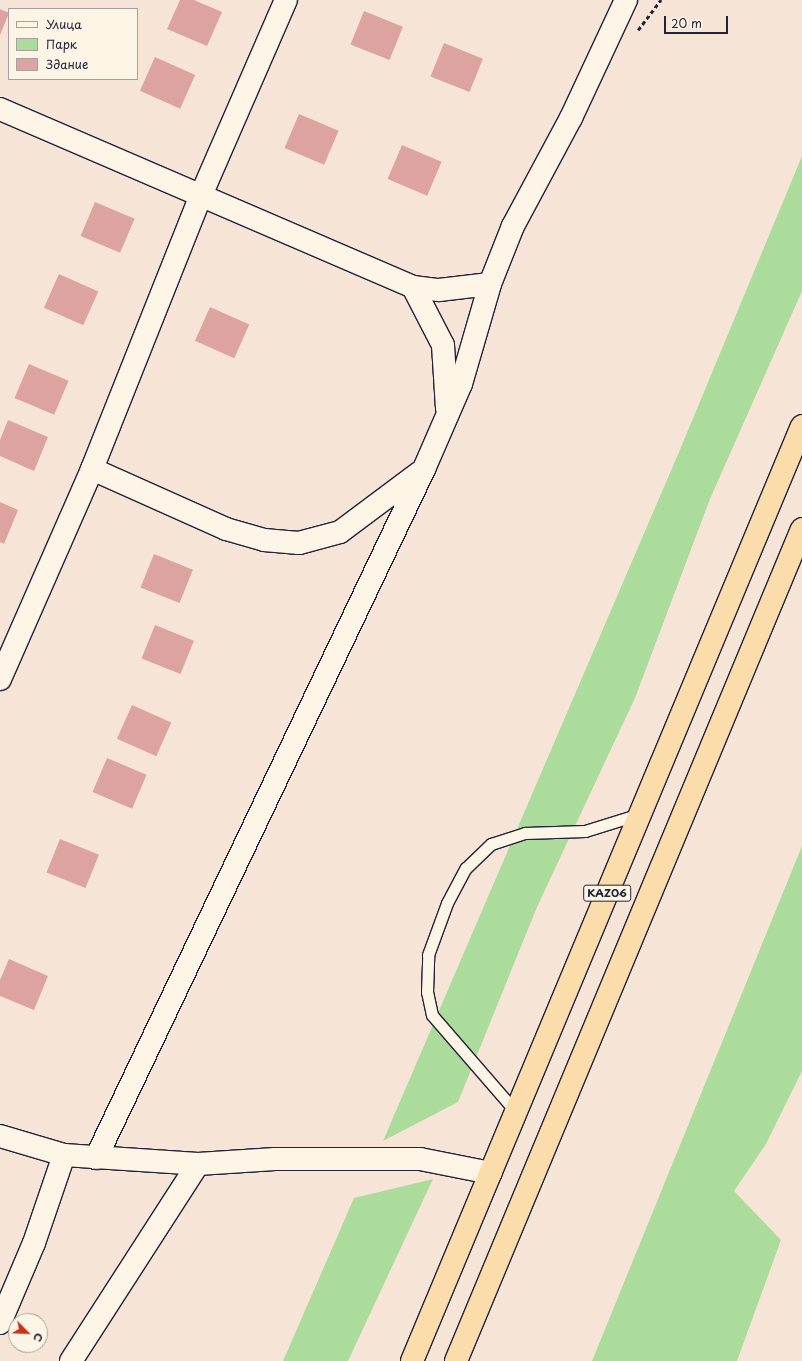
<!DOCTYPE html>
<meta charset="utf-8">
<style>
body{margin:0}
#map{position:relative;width:802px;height:1361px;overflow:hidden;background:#f6e5d7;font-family:"Playpen Sans",sans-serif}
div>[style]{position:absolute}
.green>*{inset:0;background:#acdc9c}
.building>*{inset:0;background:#dda3a1;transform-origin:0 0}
.path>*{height:2.5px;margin-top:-1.25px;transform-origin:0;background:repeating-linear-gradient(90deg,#22223b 0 4px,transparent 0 7px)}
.roads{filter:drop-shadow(1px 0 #22223b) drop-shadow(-1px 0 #22223b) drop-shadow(0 1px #22223b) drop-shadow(0 -1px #22223b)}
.lane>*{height:11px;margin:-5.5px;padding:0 5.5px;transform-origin:5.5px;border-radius:5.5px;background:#fcf5e5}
.street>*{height:22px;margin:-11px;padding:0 11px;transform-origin:11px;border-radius:11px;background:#fcf5e5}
.highway>*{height:22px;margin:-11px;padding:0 11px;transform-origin:11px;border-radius:11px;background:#fbddab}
span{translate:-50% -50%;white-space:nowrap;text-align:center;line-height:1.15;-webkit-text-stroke:4px #fcf5e5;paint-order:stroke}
.shield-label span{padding:1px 3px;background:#fcf5e5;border:1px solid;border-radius:3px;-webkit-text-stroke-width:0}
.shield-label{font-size:11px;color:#22223b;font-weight:700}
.legend{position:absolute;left:8px;top:8px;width:130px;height:72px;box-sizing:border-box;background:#fcf5e5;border:1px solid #a5a1a1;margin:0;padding:5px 7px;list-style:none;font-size:12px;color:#22223b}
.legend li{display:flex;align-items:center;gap:8px;height:20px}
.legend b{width:20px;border:1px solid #a5a1a1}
.north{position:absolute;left:8px;top:1313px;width:40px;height:40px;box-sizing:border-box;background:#fcf5e5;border:1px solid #a5a1a1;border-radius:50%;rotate:114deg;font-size:11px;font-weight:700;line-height:16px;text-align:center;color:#22223b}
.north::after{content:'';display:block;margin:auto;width:14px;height:18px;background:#c8321e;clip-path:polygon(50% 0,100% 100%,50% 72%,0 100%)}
.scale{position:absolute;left:664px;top:16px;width:64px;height:18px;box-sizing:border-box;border:2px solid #22223b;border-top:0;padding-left:5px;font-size:12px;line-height:14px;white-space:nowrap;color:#22223b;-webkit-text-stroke:3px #fcf5e5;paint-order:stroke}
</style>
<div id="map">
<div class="green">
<div style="clip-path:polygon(802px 156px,802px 291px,710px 499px,635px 698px,537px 907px,458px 1102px,383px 1141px,679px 452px)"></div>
<div style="clip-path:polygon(802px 846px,802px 1071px,766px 1144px,734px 1191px,781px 1240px,737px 1361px,592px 1361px)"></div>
<div style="clip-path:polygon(433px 1179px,348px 1361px,283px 1361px,354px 1198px)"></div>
</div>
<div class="building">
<div style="clip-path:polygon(180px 0,194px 0,222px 12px,207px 46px,167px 29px)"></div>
<div style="clip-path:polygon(0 9px,9px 13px,0 35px)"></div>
<div style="left:364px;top:11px;width:42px;height:36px;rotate:22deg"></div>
<div style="left:444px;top:43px;width:42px;height:36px;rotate:22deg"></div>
<div style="left:155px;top:57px;width:44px;height:37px;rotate:24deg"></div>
<div style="left:299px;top:114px;width:43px;height:37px;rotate:23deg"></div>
<div style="left:402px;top:145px;width:43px;height:37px;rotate:23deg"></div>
<div style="left:95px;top:202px;width:43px;height:37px;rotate:23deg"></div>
<div style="left:59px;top:274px;width:43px;height:37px;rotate:24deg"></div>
<div style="left:210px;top:307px;width:43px;height:37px;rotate:24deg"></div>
<div style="left:29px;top:364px;width:43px;height:37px;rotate:23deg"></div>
<div style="clip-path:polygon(8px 420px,48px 437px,34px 471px,0 456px,0 440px)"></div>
<div style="clip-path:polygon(0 502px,18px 510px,4px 544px,0 542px)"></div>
<div style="left:154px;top:554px;width:42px;height:36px;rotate:22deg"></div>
<div style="left:155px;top:625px;width:42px;height:36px;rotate:22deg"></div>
<div style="left:132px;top:705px;width:43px;height:37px;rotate:24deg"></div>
<div style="left:107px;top:758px;width:43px;height:37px;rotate:23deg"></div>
<div style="left:60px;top:839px;width:42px;height:36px;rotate:22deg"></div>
<div style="clip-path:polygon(9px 959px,48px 976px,34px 1010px,0 996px,0 980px)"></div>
</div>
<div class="path">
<div style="left:638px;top:30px;width:38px;rotate:-53deg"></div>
</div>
<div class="roads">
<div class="lane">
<div style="left:516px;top:1112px;width:128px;rotate:-130.9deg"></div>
<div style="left:432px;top:1015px;width:24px;rotate:-102deg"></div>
<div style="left:427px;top:992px;width:37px;rotate:-88deg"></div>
<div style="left:428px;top:955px;width:55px;rotate:-69.9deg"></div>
<div style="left:447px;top:903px;width:40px;rotate:-62deg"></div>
<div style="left:466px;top:868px;width:35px;rotate:-44deg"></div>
<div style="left:491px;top:844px;width:36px;rotate:-18deg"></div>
<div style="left:525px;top:833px;width:60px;rotate:-1.9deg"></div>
<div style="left:585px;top:831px;width:58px;rotate:-17.2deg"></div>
</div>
<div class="street">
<div style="left:0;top:109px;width:450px;rotate:23.3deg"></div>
<div style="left:413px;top:287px;width:26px;rotate:7deg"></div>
<div style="left:439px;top:290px;width:51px;rotate:-6.7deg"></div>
<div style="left:413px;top:287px;width:65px;rotate:62.7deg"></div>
<div style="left:443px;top:345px;width:63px;rotate:86.4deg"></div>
<div style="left:92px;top:469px;width:147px;rotate:24.1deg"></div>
<div style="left:226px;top:529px;width:40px;rotate:16deg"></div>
<div style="left:264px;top:540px;width:35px;rotate:5deg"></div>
<div style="left:299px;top:543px;width:42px;rotate:-15deg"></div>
<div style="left:340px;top:532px;width:99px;rotate:-36.8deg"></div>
<div style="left:0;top:679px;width:229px;rotate:-66.3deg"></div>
<div style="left:92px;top:469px;width:297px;rotate:-68.3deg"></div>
<div style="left:202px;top:193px;width:210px;rotate:-66.5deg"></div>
<div style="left:0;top:1136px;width:67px;rotate:16.5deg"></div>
<div style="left:64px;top:1155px;width:134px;rotate:3.8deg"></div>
<div style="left:96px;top:1158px;width:763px;rotate:-64.54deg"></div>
<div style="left:424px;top:469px;width:93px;rotate:-66.5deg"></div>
<div style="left:461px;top:384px;width:104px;rotate:-73.8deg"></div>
<div style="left:490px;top:284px;width:62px;rotate:-68.4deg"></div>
<div style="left:513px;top:226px;width:123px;rotate:-61.8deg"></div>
<div style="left:571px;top:118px;width:130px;rotate:-65deg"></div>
<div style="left:0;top:1323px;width:87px;rotate:-67deg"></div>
<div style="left:34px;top:1243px;width:93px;rotate:-71.2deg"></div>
<div style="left:71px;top:1361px;width:234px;rotate:-57.2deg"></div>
<div style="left:198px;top:1164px;width:77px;rotate:-3.7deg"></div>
<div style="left:275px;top:1159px;width:145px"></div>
<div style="left:420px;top:1159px;width:72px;rotate:11.2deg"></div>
</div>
<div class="highway">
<div style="left:412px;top:1361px;width:1013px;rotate:-67.36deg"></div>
<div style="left:456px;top:1361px;width:901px;rotate:-67.42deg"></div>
</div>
</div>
<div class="shield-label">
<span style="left:607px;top:893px">KАZ06</span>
</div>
<ul class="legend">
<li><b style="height:5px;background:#fcf5e5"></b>Улица</li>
<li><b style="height:11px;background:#acdc9c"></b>Парк</li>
<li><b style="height:11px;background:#dda3a1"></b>Здание</li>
</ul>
<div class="north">С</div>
<div class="scale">20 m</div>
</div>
